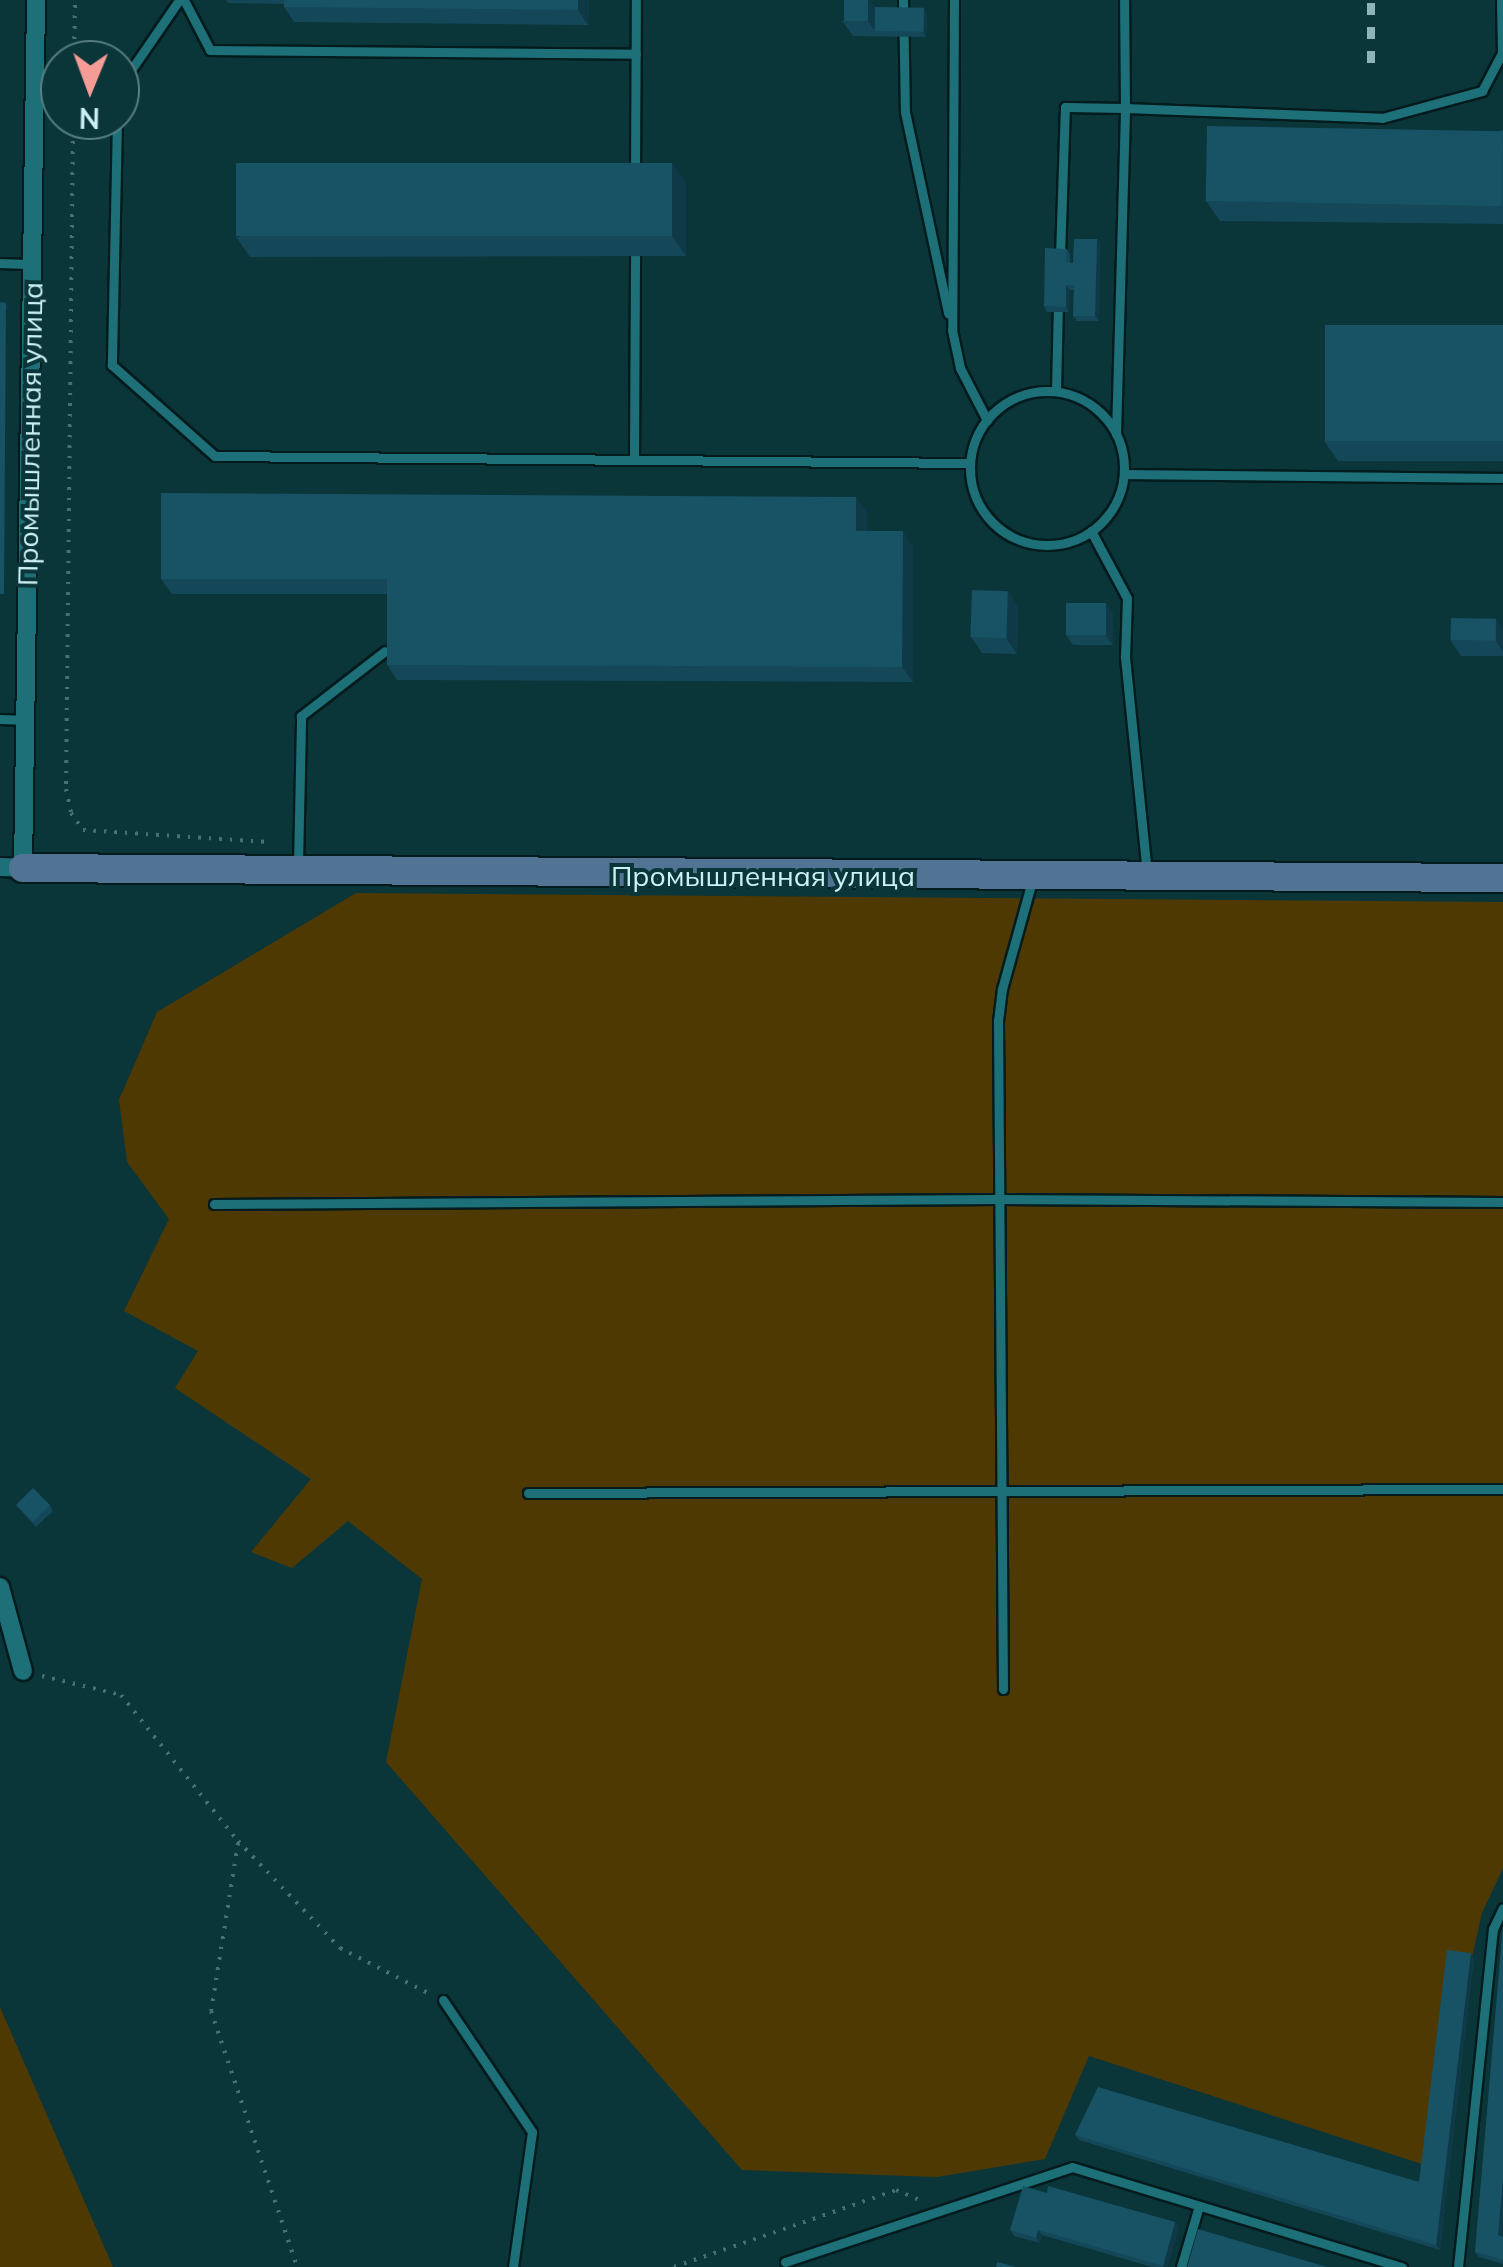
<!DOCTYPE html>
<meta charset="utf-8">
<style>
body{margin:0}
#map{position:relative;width:1503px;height:2267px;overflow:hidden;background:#0a3539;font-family:Mulish,sans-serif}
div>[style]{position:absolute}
.green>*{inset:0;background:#4f3902}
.path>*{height:4px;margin-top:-2px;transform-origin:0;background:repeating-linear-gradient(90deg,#487074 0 2.5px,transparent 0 10.5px)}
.roads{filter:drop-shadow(2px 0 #031b1d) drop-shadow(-2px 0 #031b1d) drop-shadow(0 2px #031b1d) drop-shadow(0 -2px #031b1d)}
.lane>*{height:9px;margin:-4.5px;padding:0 4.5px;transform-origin:4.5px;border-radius:4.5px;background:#1d7078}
.lane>.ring{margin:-4.5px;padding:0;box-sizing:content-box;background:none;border:9px solid #1d7078;border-radius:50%}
.street>*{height:18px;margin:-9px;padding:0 9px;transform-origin:9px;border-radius:9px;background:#1d7078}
.secondary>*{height:28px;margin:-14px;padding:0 14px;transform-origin:14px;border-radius:14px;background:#527494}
.rail>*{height:8px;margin-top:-4px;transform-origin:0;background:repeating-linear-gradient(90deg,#8eb4b8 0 12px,transparent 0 24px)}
.wall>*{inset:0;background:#144757}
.shaded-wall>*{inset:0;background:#103947;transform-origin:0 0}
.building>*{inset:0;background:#175265;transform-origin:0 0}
span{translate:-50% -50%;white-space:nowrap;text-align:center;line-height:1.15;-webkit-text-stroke:8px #0a3539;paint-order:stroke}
.street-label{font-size:28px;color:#ccf0f4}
.north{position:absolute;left:40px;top:40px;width:100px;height:100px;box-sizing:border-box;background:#0a3539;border:2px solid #588084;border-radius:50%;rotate:181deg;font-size:28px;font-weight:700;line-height:40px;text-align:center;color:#ccf0f4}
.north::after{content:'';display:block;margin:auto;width:35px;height:45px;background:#f59c96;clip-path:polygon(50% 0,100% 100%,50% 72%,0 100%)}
</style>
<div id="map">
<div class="green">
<div style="clip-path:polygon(356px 893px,1503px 902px,1503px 1868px,1482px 1913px,1425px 2165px,1089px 2056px,1045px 2159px,937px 2177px,742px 2170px,386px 1762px,422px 1579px,348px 1521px,292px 1568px,251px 1552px,311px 1479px,175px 1388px,198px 1351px,124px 1311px,169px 1219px,127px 1162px,119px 1100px,157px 1012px)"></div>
<div style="clip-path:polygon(0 2007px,113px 2267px,0 2267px)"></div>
</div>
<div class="path">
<div style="left:74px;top:60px;width:60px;rotate:-89deg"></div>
<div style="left:73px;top:120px;width:669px;rotate:90.6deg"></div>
<div style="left:66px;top:789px;width:25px;rotate:78deg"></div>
<div style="left:71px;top:813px;width:21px;rotate:55deg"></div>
<div style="left:83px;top:830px;width:185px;rotate:3.7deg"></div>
<div style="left:42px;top:1676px;width:81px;rotate:13.5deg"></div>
<div style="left:121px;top:1695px;width:187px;rotate:51.3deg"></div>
<div style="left:238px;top:1841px;width:148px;rotate:46.4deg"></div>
<div style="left:340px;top:1948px;width:99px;rotate:27.1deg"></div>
<div style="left:238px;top:1843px;width:170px;rotate:99.1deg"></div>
<div style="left:211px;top:2011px;width:270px;rotate:71.4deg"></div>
<div style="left:674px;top:2267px;width:235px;rotate:-19.1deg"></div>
<div style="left:896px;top:2190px;width:25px;rotate:23deg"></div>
</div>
<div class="roads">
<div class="lane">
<div style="left:184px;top:0;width:56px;rotate:62.5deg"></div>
<div style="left:210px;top:50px;width:426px;rotate:0.5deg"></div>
<div style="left:903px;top:0;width:112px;rotate:89deg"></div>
<div style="left:905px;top:112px;width:206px;rotate:77.9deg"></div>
<div style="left:954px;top:0;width:330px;rotate:90.3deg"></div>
<div style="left:952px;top:330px;width:39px;rotate:78deg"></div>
<div style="left:960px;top:368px;width:59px;rotate:62.6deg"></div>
<div style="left:120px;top:86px;width:104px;rotate:-55.5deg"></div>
<div style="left:117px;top:120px;width:245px;rotate:91.2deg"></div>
<div style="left:112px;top:365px;width:137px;rotate:41.5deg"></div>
<div style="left:215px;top:456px;width:755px;rotate:0.53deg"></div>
<div style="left:635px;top:174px;width:174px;rotate:-89.7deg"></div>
<div style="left:1060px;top:256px;width:149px;rotate:-88.1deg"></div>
<div style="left:1065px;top:107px;width:60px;rotate:1deg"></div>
<div style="left:1125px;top:108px;width:108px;rotate:-90.5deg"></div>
<div style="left:0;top:263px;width:33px;rotate:2deg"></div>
<div class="ring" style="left:970px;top:391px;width:145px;height:145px"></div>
<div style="left:1056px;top:391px;width:89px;rotate:-88.7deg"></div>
<div style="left:1116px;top:434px;width:326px;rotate:-88.4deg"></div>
<div style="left:1125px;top:108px;width:257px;rotate:2.2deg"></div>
<div style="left:1382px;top:118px;width:104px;rotate:-15.1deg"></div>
<div style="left:1482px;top:91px;width:43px;rotate:-62.2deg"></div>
<div style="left:1502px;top:53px;width:53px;rotate:-91.1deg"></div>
<div style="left:634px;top:457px;width:213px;rotate:-89.7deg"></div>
<div style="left:1124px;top:474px;width:379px;rotate:0.6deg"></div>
<div style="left:1091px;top:531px;width:76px;rotate:61.8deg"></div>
<div style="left:1127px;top:598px;width:59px;rotate:91.9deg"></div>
<div style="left:1125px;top:657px;width:218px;rotate:84.2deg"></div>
<div style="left:0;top:719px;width:27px;rotate:2deg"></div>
<div style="left:298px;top:865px;width:149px;rotate:-88.8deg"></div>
<div style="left:301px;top:716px;width:106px;rotate:-37.7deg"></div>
<div style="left:214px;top:1204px;width:784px;rotate:-0.37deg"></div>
<div style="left:998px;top:1199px;width:505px;rotate:0.34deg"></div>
<div style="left:528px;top:1493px;width:975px;rotate:-0.24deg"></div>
<div style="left:1003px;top:1689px;width:668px;rotate:-90.43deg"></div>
<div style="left:998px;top:1021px;width:32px;rotate:-83deg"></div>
<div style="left:1002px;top:989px;width:112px;rotate:-74.5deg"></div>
<div style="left:443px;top:2000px;width:159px;rotate:56deg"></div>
<div style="left:532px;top:2132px;width:136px;rotate:98deg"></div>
<div style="left:785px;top:2262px;width:302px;rotate:-18.3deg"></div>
<div style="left:1072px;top:2167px;width:345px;rotate:16.9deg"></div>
<div style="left:1181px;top:2267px;width:64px;rotate:-73.6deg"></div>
<div style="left:1458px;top:2267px;width:340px;rotate:-84.1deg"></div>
<div style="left:1493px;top:1929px;width:23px;rotate:-65deg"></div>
</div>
<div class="street">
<div style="left:0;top:867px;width:23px;rotate:2deg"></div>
<div style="left:23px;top:868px;width:868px;rotate:-89.14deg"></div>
<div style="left:0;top:1587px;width:87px;rotate:74.7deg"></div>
</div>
<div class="secondary">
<div style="left:23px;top:868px;width:1480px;rotate:0.39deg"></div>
</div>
</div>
<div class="rail">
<div style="left:1371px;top:63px;width:63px;rotate:-90deg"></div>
</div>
<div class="wall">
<div style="clip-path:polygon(226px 0,589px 0,588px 25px,294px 22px,284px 7px,284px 4px,228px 3px)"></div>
<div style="clip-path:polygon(875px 7px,927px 14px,926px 37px,853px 36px,842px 21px)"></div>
<div style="clip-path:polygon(1503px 130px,1503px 224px,1220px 221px,1206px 201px)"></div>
<div style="clip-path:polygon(672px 163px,686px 183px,686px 256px,250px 257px,236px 237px)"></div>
<div style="clip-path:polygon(1097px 239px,1100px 244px,1099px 321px,1077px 321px,1073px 316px,1074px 290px,1070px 290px,1069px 312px,1047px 312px,1044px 306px,1067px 249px,1070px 254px,1070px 263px,1073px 263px)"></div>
<div style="clip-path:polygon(1503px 325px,1503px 461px,1338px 461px,1324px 441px)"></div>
<div style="clip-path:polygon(867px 512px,867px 531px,913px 546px,913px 682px,397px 680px,387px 665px,387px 594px,172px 594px,161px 579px)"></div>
<div style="clip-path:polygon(1018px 606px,1017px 654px,982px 653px,971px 637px)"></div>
<div style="clip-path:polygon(1113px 613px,1113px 645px,1073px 645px,1066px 635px)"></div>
<div style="clip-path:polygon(1503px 629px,1503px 656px,1461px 656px,1450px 640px)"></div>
<div style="clip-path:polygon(16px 1505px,50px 1505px,53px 1511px,36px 1527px)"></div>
<div style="clip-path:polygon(1503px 1926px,1502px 2237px,1503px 2264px,1479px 2257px,1475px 2252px)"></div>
<div style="clip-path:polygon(1474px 1958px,1440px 2250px,1079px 2140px,1075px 2135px,1419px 2182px)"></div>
<div style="clip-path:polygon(1047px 2193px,1175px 2222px,1179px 2228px,1167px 2267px,1152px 2267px,1042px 2235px,1040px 2243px,1014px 2236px,1010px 2230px)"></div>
</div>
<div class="shaded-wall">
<div style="clip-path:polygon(578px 0,589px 0,588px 25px,578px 10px)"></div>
<div style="clip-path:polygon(859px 0,870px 0,879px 12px,875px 31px,868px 21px)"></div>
<div style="clip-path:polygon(924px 8px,927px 14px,926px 37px,923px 32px)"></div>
<div style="clip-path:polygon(672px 163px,686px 183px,686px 256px,672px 236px)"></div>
<div style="clip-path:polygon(1097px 239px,1100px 244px,1099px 321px,1095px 316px)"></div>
<div style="clip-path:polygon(1066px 285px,1070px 290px,1069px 312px,1066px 307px)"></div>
<div style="left:6px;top:303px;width:6px;height:291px;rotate:59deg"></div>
<div style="clip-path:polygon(856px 497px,867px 512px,867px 546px,856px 531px)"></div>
<div style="clip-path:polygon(903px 531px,913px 546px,913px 682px,902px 667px)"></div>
<div style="clip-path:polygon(1008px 591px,1018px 606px,1017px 654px,1006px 638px)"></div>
<div style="clip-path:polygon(1106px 603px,1113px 613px,1113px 645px,1105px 635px)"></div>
<div style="clip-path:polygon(1496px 619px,1503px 629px,1503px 652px,1496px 641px)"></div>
<div style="clip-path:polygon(1471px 1953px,1474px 1958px,1440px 2250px,1436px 2245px)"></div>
<div style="clip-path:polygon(1503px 2179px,1503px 2225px,1502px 2241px,1498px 2235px)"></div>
<div style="clip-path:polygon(1175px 2222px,1179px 2228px,1167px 2267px,1163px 2267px)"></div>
<div style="clip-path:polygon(1038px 2230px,1042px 2235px,1040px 2243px,1036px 2238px)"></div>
</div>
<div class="building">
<div style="clip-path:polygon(284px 0,578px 0,578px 10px,284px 7px)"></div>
<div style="left:844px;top:0;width:24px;height:21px"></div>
<div style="left:875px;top:7px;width:49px;height:24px;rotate:1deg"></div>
<div style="left:1207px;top:126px;width:296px;height:75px;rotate:1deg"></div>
<div style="left:672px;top:163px;width:73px;height:436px;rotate:90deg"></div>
<div style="clip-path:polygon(1074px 239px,1097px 239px,1095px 316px,1073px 316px,1074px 285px,1066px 285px,1066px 307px,1044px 306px,1045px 248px,1067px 249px,1066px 262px,1073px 263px)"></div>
<div style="clip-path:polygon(0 302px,6px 303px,4px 594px,0 594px)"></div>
<div style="left:1325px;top:325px;width:178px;height:116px"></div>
<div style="clip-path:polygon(161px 493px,856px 497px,856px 531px,903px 531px,902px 667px,387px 665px,387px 579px,161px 579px)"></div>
<div style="left:972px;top:590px;width:36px;height:47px;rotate:2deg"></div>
<div style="left:1066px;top:603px;width:40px;height:32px"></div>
<div style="left:1451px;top:618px;width:45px;height:22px;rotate:1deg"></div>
<div style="left:33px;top:1488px;width:24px;height:24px;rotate:45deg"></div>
<div style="clip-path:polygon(1503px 1926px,1503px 2179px,1498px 2235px,1503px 2237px,1503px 2260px,1475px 2252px)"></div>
<div style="clip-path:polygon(1447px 1950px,1471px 1953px,1436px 2245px,1075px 2135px,1098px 2087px,1419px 2182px)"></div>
<div style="clip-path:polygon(1023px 2186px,1047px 2193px,1048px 2186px,1175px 2222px,1163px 2266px,1038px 2230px,1036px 2238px,1010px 2230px)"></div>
<div style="clip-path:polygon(1198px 2229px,1327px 2267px,1187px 2267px)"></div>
<div style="clip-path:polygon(997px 2262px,1016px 2267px,996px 2267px)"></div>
</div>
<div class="street-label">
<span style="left:30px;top:434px;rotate:-89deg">Промышленная улица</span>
<span style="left:763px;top:876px">Промышленная улица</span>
</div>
<div class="north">N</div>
</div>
